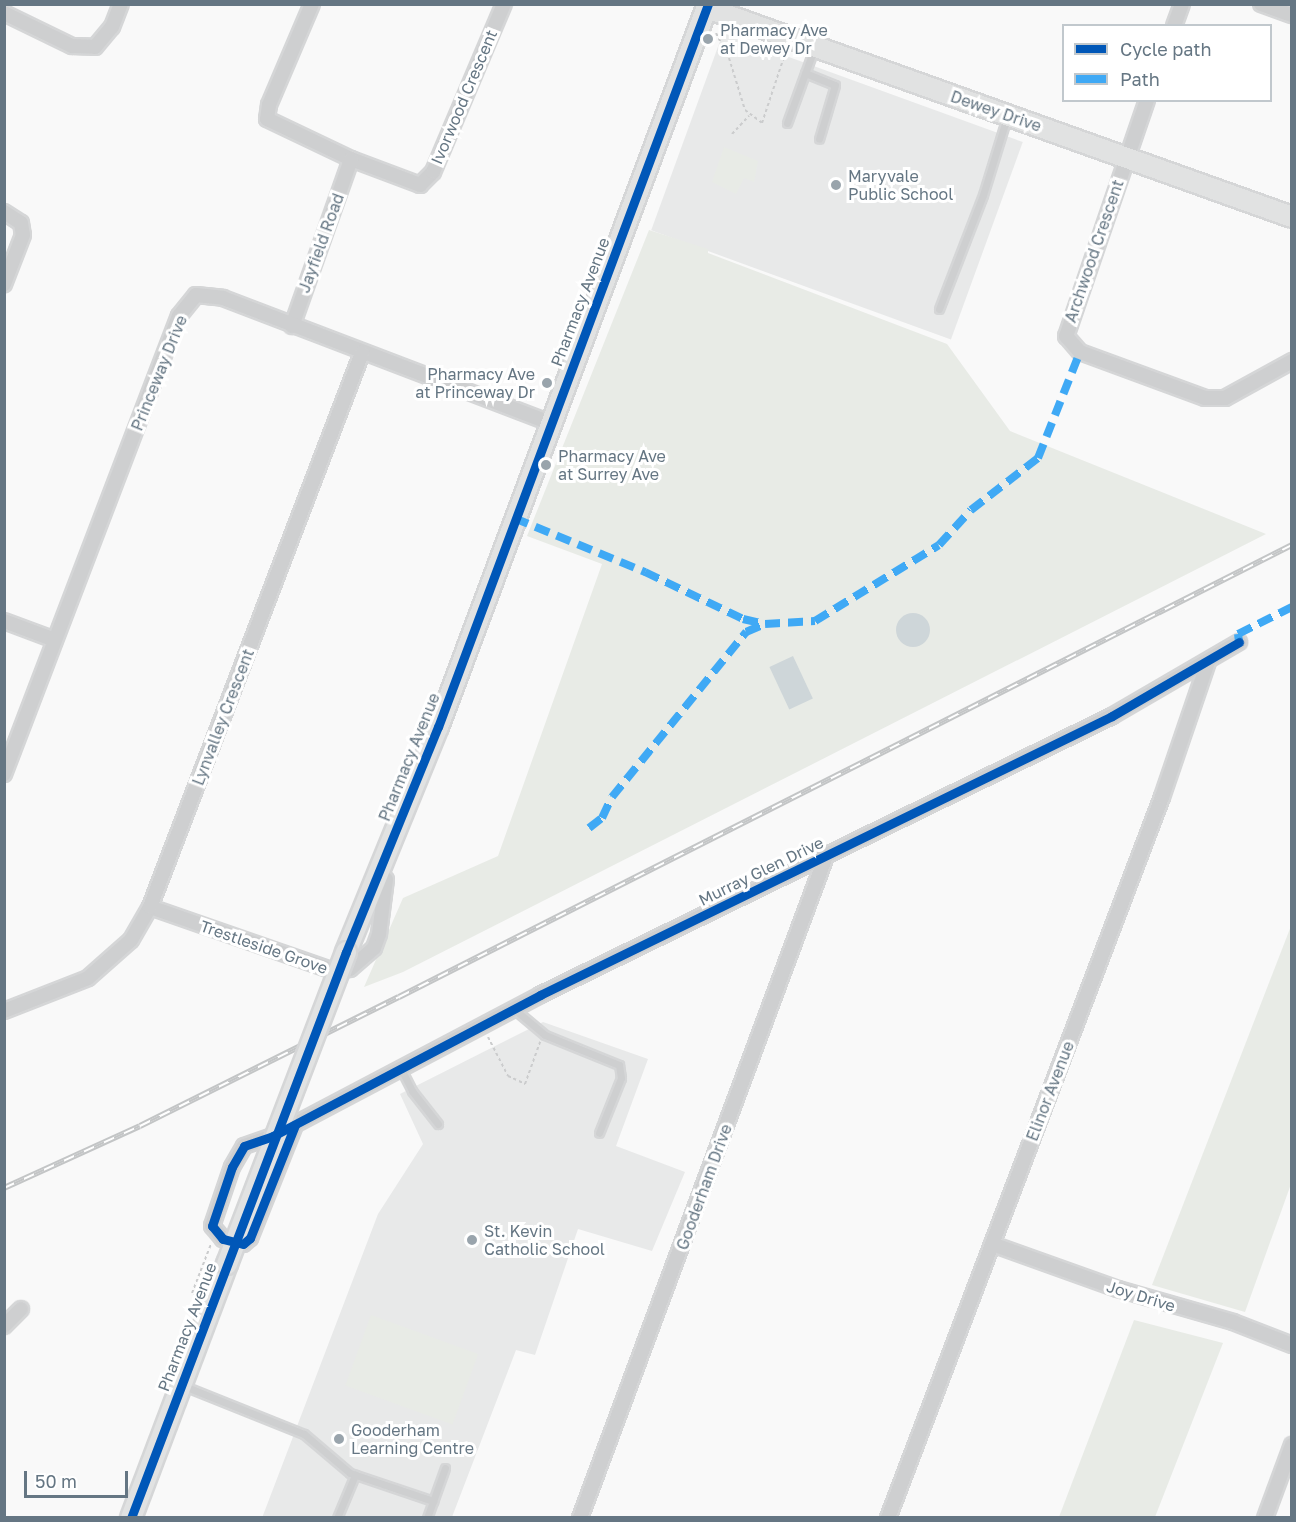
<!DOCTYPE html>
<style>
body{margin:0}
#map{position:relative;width:1296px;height:1522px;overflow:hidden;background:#f9f9f9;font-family:"Golos Text",sans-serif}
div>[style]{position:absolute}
.built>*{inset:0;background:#e8e9e9;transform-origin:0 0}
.green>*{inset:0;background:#e8ebe6;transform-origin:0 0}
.water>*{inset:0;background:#ced6d9;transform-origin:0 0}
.round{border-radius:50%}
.path>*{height:2px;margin-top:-1px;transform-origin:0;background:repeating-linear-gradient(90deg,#cbcccd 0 3px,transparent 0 6px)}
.roads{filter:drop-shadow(2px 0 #d5d6d7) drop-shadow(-2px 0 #d5d6d7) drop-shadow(0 2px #d5d6d7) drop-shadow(0 -2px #d5d6d7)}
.lane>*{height:7px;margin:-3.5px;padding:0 3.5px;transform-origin:3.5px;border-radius:3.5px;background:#cecfd0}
.street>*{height:14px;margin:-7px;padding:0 7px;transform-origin:7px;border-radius:7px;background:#cecfd0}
.secondary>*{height:20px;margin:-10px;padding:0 10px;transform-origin:10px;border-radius:10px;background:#e1e2e2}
.rail>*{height:6px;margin-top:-3px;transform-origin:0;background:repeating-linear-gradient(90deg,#fff 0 11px,#c3c5c6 0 22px);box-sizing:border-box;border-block:2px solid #c3c5c6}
.bridges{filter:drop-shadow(2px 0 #d5d6d7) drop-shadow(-2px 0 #d5d6d7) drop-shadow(0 2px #d5d6d7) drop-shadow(0 -2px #d5d6d7)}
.secondary-bridge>*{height:20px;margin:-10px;padding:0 10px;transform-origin:10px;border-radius:10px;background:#e1e2e2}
.quiet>*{height:8px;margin-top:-4px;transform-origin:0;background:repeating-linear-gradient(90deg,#3fa9f5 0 15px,transparent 0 23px)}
.cycleway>*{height:9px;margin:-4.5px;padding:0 4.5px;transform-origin:4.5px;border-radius:4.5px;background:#0057b8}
.dots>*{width:16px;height:16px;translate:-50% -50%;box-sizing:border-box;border:3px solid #fff;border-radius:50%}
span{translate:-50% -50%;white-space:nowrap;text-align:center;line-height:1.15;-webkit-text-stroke:6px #fff;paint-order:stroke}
.poi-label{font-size:16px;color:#657683}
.left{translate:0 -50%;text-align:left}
.right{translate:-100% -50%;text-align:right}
.street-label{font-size:16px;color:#657683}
.frame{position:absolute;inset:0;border:6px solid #657683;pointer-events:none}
.legend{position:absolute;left:1062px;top:24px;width:210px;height:78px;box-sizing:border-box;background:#fff;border:2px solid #c1c8cd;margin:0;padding:8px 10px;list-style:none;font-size:18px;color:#657683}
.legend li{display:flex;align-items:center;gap:12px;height:30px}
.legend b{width:30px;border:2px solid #c1c8cd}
.scale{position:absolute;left:24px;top:1471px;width:104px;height:27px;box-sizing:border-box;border:3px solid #657683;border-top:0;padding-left:8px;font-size:18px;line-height:21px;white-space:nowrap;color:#657683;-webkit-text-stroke:4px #fff;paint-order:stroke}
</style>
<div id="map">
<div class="built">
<div style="left:723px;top:33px;width:319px;height:210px;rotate:20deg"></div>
<div style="clip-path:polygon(543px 1022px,648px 1059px,616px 1146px,685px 1172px,652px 1251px,578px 1229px,535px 1355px,516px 1350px,452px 1517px,262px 1518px,378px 1214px,423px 1144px,400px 1094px)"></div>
</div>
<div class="green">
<div style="clip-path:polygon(724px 147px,758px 161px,754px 182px,744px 178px,736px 194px,712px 182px)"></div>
<div style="clip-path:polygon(649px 230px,708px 249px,708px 253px,947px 344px,1010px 431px,1266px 534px,403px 972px,364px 987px,403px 898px,498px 856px,602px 564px,527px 536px)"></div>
<div style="clip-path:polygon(1291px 926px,1291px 1184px,1245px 1312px,1152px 1285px)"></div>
<div style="left:371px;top:1315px;width:114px;height:75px;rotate:20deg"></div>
<div style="clip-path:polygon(1134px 1320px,1223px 1343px,1155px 1517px,1059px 1517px)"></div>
</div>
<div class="water">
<div class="round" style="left:896px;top:613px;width:34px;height:34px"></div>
<div style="left:793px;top:656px;width:47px;height:26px;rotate:65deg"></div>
</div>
<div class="path">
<div style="left:716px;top:33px;width:28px;rotate:63deg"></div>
<div style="left:729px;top:58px;width:54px;rotate:72.9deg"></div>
<div style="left:745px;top:110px;width:21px;rotate:37deg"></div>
<div style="left:762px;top:123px;width:73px;rotate:-71.6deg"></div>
<div style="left:732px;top:134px;width:25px;rotate:-47deg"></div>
<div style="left:488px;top:1037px;width:44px;rotate:62.9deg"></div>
<div style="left:508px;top:1076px;width:19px;rotate:25deg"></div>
<div style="left:525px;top:1084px;width:45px;rotate:-70.3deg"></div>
<div style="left:196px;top:1296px;width:5px;rotate:-143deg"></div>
<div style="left:192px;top:1293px;width:53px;rotate:-68.8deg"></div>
</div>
<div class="roads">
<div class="lane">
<div style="left:805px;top:73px;width:32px;rotate:22deg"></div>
<div style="left:835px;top:85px;width:56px;rotate:106.5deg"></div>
<div style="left:787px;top:123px;width:79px;rotate:-70deg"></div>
<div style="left:939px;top:309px;width:122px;rotate:-68.9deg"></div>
<div style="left:983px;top:195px;width:82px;rotate:-72.9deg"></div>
<div style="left:514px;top:1009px;width:40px;rotate:40deg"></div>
<div style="left:545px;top:1035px;width:80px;rotate:22.1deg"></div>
<div style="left:619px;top:1065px;width:13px;rotate:81deg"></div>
<div style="left:621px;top:1078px;width:59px;rotate:111.8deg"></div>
<div style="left:401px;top:1069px;width:25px;rotate:63deg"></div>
<div style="left:412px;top:1091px;width:42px;rotate:51.8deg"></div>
<div style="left:184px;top:1386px;width:129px;rotate:21.8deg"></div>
<div style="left:304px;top:1434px;width:60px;rotate:40.3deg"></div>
<div style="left:350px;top:1473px;width:88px;rotate:18.6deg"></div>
<div style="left:337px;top:1518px;width:47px;rotate:-67.3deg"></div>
<div style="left:427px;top:1518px;width:53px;rotate:-70.2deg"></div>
</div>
<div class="street">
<div style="left:312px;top:4px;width:110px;rotate:113.1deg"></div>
<div style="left:269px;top:105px;width:14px;rotate:98deg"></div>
<div style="left:267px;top:119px;width:93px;rotate:25.5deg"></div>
<div style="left:351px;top:159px;width:74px;rotate:20.6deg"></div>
<div style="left:420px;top:185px;width:18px;rotate:-45deg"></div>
<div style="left:433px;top:172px;width:182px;rotate:-67.1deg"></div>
<div style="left:1261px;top:4px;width:33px;rotate:20deg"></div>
<div style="left:4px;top:13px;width:76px;rotate:25.9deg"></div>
<div style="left:72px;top:46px;width:23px;rotate:2deg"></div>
<div style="left:95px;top:47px;width:26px;rotate:-50deg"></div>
<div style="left:112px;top:27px;width:25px;rotate:-69deg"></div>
<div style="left:1174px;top:26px;width:23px;rotate:-70deg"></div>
<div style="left:1147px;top:100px;width:250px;rotate:108.9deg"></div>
<div style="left:1066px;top:336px;width:21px;rotate:49deg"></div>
<div style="left:1080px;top:352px;width:133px;rotate:20.2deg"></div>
<div style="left:1205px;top:398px;width:20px"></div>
<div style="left:1225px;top:398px;width:77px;rotate:-28.9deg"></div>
<div style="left:4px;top:212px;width:20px;rotate:33deg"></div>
<div style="left:21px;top:223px;width:12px;rotate:81deg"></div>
<div style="left:23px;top:235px;width:53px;rotate:111.2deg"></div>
<div style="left:292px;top:326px;width:177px;rotate:-70.5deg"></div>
<div style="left:4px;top:621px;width:54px;rotate:20.4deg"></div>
<div style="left:4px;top:774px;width:490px;rotate:-69.1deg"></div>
<div style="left:179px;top:316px;width:27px;rotate:-51deg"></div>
<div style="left:196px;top:295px;width:27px;rotate:6deg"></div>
<div style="left:223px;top:298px;width:350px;rotate:20.9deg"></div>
<div style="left:150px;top:907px;width:195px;rotate:19.2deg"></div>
<div style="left:334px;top:971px;width:16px;rotate:-7deg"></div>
<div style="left:350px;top:969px;width:32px;rotate:-41deg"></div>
<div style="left:374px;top:948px;width:15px;rotate:-70deg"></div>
<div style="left:379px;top:934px;width:55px;rotate:-82.7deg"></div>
<div style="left:4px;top:1011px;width:90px;rotate:-21.4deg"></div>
<div style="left:88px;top:978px;width:57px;rotate:-41.5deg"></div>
<div style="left:131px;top:940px;width:38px;rotate:-60deg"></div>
<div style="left:150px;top:907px;width:593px;rotate:-69.06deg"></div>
<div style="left:295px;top:1125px;width:122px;rotate:111.7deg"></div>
<div style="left:250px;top:1238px;width:9px;rotate:139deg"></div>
<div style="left:243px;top:1244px;width:21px;rotate:-166deg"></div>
<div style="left:223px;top:1239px;width:17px;rotate:-130deg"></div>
<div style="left:212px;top:1226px;width:62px;rotate:-71.3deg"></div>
<div style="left:232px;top:1167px;width:24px;rotate:-60deg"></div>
<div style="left:244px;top:1146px;width:31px;rotate:-19deg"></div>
<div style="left:273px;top:1136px;width:302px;rotate:-27.8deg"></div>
<div style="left:540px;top:995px;width:636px;rotate:-26deg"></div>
<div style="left:1112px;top:716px;width:147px;rotate:-30.2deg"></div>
<div style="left:992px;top:1244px;width:134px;rotate:19.7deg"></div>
<div style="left:1118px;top:1289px;width:120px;rotate:16deg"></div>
<div style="left:1233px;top:1322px;width:63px;rotate:21.3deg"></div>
<div style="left:4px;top:1326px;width:24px;rotate:-45deg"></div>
<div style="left:580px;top:1518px;width:706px;rotate:-69.61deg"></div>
<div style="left:888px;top:1518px;width:771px;rotate:-69.19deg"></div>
<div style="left:1162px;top:797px;width:143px;rotate:-71.2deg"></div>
<div style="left:1265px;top:1518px;width:78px;rotate:-69.7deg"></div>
</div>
<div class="secondary">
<div style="left:707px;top:8px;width:621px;rotate:19.66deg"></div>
<div style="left:346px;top:952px;width:243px;rotate:-67.8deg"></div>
<div style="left:438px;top:727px;width:772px;rotate:-69.52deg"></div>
<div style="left:131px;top:1518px;width:272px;rotate:-69.3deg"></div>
</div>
</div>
<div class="rail">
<div style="left:4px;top:1188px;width:149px;rotate:-24.5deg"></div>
<div style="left:140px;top:1126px;width:289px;rotate:-26.5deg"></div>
<div style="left:399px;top:997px;width:1001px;rotate:-26.85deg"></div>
</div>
<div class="bridges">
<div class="secondary-bridge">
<div style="left:227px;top:1264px;width:334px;rotate:-69.1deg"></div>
</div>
</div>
<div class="quiet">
<div style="left:514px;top:518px;width:142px;rotate:22.4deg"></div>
<div style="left:645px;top:572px;width:109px;rotate:25.6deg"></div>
<div style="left:743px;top:619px;width:23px;rotate:13deg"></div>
<div style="left:765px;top:624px;width:50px;rotate:-3.4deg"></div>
<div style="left:815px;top:621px;width:145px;rotate:-31.5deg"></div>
<div style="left:939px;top:545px;width:47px;rotate:-47.6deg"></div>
<div style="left:971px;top:510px;width:85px;rotate:-37.8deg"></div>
<div style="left:1038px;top:458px;width:114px;rotate:-68.4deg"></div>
<div style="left:1239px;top:642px;width:8px;rotate:-97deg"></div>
<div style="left:1238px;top:634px;width:60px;rotate:-26.6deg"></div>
<div style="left:589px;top:828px;width:16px;rotate:-38deg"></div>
<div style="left:602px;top:818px;width:23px;rotate:-65deg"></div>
<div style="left:612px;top:797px;width:213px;rotate:-50.9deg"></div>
<div style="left:746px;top:632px;width:21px;rotate:-23deg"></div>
</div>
<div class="cycleway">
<div style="left:295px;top:1125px;width:122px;rotate:111.7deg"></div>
<div style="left:250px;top:1238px;width:9px;rotate:139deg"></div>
<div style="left:243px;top:1244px;width:21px;rotate:-166deg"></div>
<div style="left:223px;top:1239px;width:17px;rotate:-130deg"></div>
<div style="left:212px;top:1226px;width:62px;rotate:-71.3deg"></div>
<div style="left:232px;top:1167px;width:24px;rotate:-60deg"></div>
<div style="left:244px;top:1146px;width:31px;rotate:-19deg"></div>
<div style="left:273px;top:1136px;width:302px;rotate:-27.8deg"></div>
<div style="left:540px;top:995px;width:636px;rotate:-26deg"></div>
<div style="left:1112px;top:716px;width:147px;rotate:-30.2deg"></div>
<div style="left:131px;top:1518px;width:605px;rotate:-69.2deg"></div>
<div style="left:346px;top:952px;width:243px;rotate:-67.8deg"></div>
<div style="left:438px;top:727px;width:772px;rotate:-69.52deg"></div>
</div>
<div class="dots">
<div style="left:708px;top:39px;background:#99a4ac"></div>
<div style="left:836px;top:185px;background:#99a4ac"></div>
<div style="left:547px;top:383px;background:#99a4ac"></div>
<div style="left:546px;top:465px;background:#99a4ac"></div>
<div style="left:472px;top:1240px;background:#99a4ac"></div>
<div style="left:339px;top:1439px;background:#99a4ac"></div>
</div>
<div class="poi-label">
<span class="left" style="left:720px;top:39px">Pharmacy Ave<br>at Dewey Dr</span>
<span class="left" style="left:848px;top:185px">Maryvale<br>Public School</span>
<span class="right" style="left:535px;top:383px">Pharmacy Ave<br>at Princeway Dr</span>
<span class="left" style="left:558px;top:465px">Pharmacy Ave<br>at Surrey Ave</span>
<span class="left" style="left:484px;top:1240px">St. Kevin<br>Catholic School</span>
<span class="left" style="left:351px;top:1439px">Gooderham<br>Learning Centre</span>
</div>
<div class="street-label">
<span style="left:464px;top:97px;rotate:-67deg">Ivorwood Crescent</span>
<span style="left:996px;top:111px;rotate:19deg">Dewey Drive</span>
<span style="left:321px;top:243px;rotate:-70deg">Jayfield Road</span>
<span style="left:1094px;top:251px;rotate:-71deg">Archwood Crescent</span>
<span style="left:580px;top:302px;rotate:-69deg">Pharmacy Avenue</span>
<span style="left:159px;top:373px;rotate:-68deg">Princeway Drive</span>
<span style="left:223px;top:717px;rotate:-69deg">Lynvalley Crescent</span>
<span style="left:409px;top:757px;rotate:-68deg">Pharmacy Avenue</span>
<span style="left:761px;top:871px;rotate:-26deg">Murray Glen Drive</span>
<span style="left:264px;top:947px;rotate:19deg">Trestleside Grove</span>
<span style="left:1050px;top:1091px;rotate:-69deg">Elinor Avenue</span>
<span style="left:704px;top:1187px;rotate:-70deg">Gooderham Drive</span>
<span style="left:1141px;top:1296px;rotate:17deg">Joy Drive</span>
<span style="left:187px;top:1327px;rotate:-69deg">Pharmacy Avenue</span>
</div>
<div class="frame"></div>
<ul class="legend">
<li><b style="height:8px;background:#0057b8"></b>Cycle path</li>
<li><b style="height:8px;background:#3fa9f5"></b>Path</li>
</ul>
<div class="scale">50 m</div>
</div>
